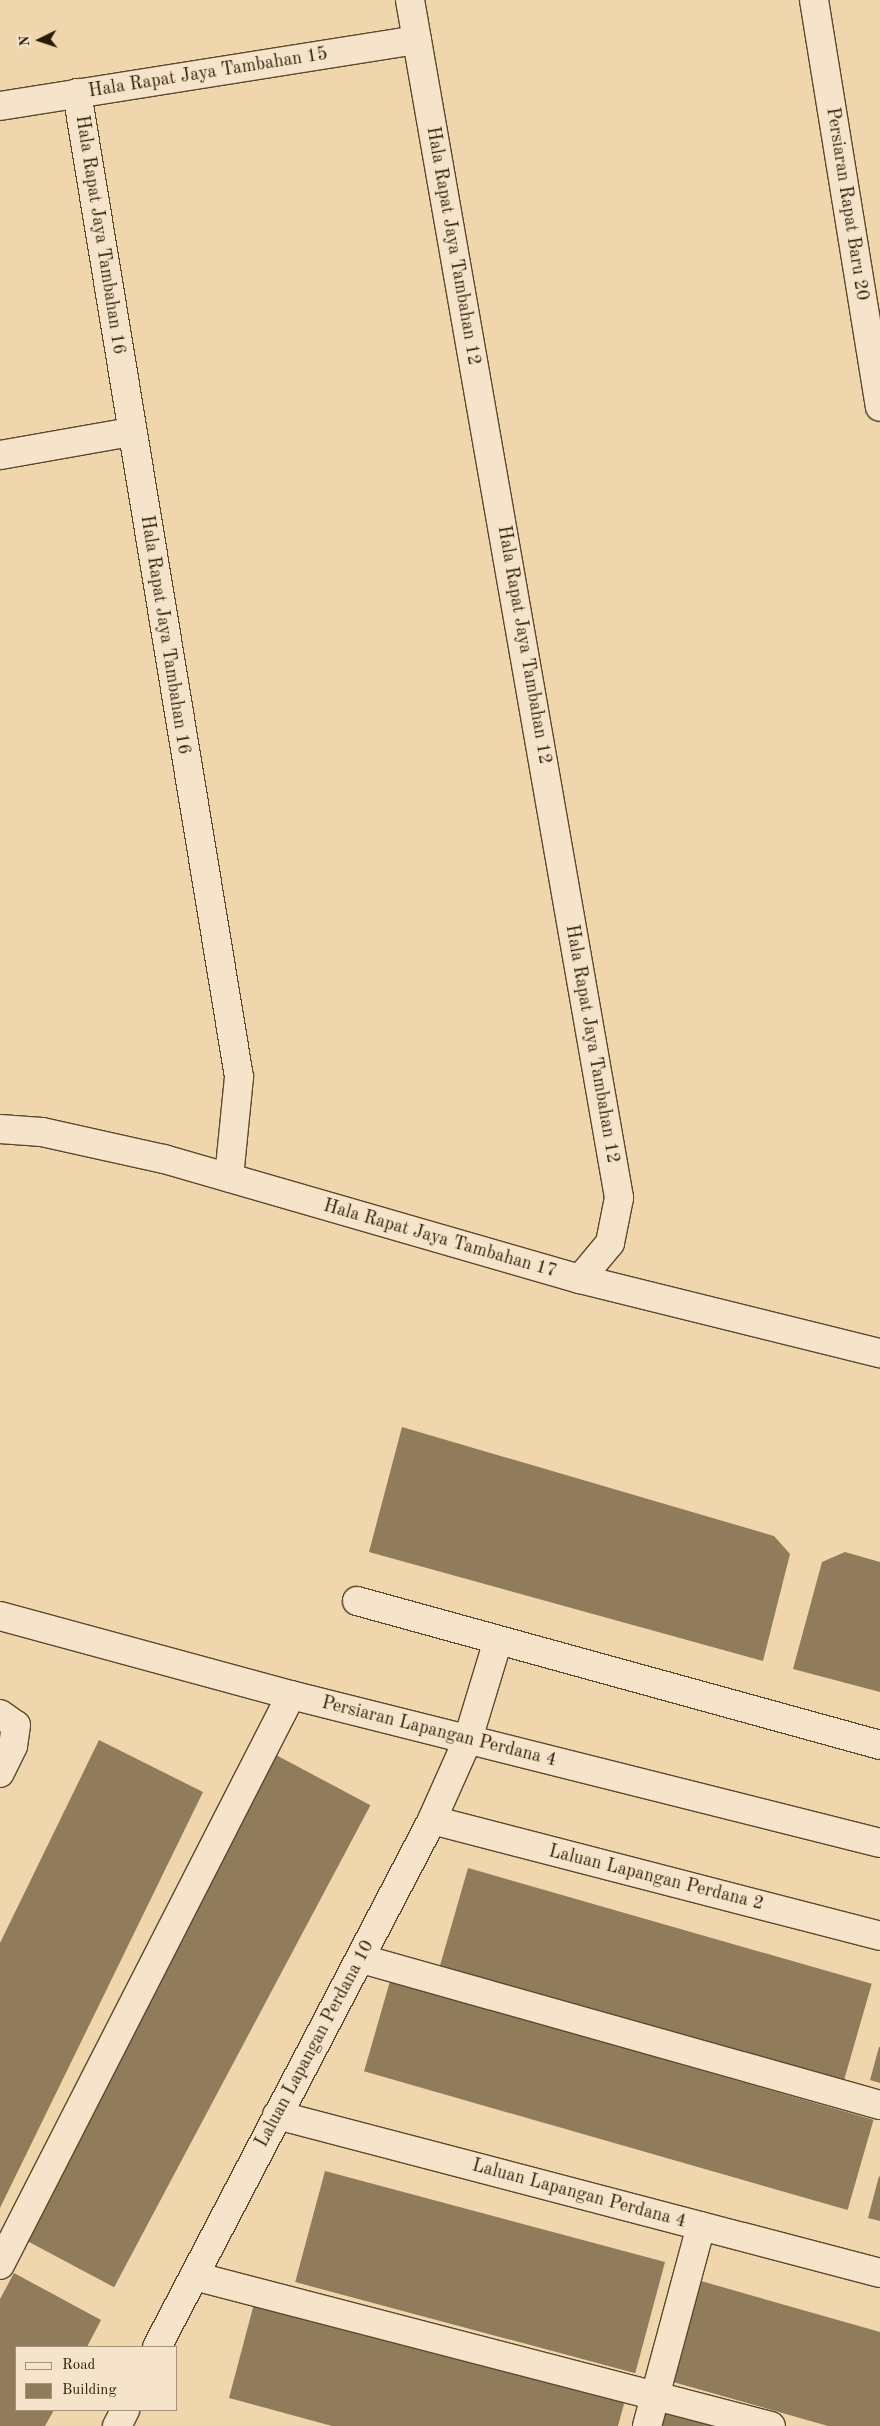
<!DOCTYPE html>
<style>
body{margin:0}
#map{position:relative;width:880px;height:2426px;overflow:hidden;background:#f0d6ad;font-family:"Old Standard TT",serif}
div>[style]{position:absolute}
.building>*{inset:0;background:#907b5b;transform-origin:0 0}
.roads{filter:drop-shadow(1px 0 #5b482d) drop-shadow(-1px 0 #5b482d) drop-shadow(0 1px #5b482d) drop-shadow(0 -1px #5b482d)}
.minor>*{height:28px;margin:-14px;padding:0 14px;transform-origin:14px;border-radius:14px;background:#f5e4ca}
span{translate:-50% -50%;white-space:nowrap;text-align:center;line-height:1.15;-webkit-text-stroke:4px #f5e4ca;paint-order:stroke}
.street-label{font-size:18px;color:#291902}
.legend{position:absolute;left:15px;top:2346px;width:162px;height:65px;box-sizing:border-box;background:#f5e4ca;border:1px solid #a3937a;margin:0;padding:6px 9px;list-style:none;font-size:15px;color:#291902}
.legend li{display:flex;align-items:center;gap:10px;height:25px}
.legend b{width:25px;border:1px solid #a3937a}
.north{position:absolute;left:15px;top:15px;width:50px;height:50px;-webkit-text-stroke:4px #f5e4ca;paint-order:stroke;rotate:266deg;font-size:14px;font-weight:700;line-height:20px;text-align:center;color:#291902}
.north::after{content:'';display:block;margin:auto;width:18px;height:22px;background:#291902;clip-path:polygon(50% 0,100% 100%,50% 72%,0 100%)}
</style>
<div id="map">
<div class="building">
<div style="clip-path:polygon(402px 1427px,774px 1536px,790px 1554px,763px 1661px,369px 1552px)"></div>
<div style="clip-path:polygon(845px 1552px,880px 1562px,880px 1692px,793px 1669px,822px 1562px)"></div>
<div style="clip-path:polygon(99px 1740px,203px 1792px,0 2208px,0 1943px)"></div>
<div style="left:276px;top:1755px;width:107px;height:546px;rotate:28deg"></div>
<div style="left:468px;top:1868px;width:420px;height:102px;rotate:16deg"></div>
<div style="left:390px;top:1981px;width:503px;height:94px;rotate:16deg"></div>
<div style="clip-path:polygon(879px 2047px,880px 2047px,880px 2083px,870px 2080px)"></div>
<div style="left:325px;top:2171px;width:352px;height:115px;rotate:15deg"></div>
<div style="clip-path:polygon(879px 2176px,880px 2177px,880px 2221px,868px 2218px)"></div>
<div style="clip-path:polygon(14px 2273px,101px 2320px,87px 2347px,16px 2347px,16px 2410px,54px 2410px,45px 2426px,0 2426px,0 2299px)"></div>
<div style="clip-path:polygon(694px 2279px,880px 2332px,880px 2426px,828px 2426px,666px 2380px)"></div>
<div style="clip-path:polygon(255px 2300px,625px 2400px,618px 2426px,332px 2426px,229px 2398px)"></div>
<div style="clip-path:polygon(658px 2409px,714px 2426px,653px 2426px)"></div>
</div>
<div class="roads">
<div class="minor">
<div style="left:410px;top:0;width:1216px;rotate:80.1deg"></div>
<div style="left:619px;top:1198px;width:46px;rotate:101.3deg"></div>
<div style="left:610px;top:1243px;width:47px;rotate:129.8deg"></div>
<div style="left:814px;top:0;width:412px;rotate:80.8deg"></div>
<div style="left:77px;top:93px;width:997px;rotate:80.65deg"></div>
<div style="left:239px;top:1077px;width:101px;rotate:95.7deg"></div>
<div style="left:0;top:106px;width:422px;rotate:-9deg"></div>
<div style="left:0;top:455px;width:133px;rotate:-10deg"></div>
<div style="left:0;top:1129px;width:42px;rotate:4.1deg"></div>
<div style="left:42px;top:1132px;width:125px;rotate:12.5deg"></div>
<div style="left:164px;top:1159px;width:433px;rotate:16.1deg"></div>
<div style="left:580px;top:1279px;width:309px;rotate:13.9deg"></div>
<div style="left:357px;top:1601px;width:542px;rotate:15.39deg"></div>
<div style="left:0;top:1616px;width:302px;rotate:15.2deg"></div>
<div style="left:291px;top:1695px;width:607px;rotate:14.1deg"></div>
<div style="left:0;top:1714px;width:19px;rotate:35deg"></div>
<div style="left:16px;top:1725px;width:21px;rotate:98deg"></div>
<div style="left:13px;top:1746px;width:30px;rotate:116deg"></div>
<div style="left:432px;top:1820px;width:463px;rotate:14.5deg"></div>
<div style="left:362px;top:1959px;width:538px;rotate:15.74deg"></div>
<div style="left:277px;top:2115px;width:623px;rotate:14.68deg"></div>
<div style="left:0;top:2265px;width:640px;rotate:-62.95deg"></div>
<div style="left:194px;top:2276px;width:596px;rotate:14.57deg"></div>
<div style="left:157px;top:2347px;width:594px;rotate:-62.44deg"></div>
<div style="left:432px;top:1820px;width:89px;rotate:-66deg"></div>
<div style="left:468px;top:1739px;width:103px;rotate:-73.1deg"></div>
<div style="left:117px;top:2426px;width:18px;rotate:-63deg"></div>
<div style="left:647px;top:2426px;width:207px;rotate:-74.9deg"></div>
</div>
</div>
<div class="street-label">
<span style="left:208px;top:73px;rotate:-9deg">Hala Rapat Jaya Tambahan 15</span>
<span style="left:847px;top:204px;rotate:81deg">Persiaran Rapat Baru 20</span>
<span style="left:100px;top:235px;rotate:81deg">Hala Rapat Jaya Tambahan 16</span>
<span style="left:453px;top:246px;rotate:80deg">Hala Rapat Jaya Tambahan 12</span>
<span style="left:165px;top:635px;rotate:81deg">Hala Rapat Jaya Tambahan 16</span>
<span style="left:524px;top:645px;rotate:80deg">Hala Rapat Jaya Tambahan 12</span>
<span style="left:592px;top:1044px;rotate:80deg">Hala Rapat Jaya Tambahan 12</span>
<span style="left:440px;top:1239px;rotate:16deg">Hala Rapat Jaya Tambahan 17</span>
<span style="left:439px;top:1732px;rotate:14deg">Persiaran Lapangan Perdana 4</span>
<span style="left:656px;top:1878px;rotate:14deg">Laluan Lapangan Perdana 2</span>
<span style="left:315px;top:2044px;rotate:-62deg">Laluan Lapangan Perdana 10</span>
<span style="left:579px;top:2194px;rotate:15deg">Laluan Lapangan Perdana 4</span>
</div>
<ul class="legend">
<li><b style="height:6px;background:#f5e4ca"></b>Road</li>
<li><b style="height:14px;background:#907b5b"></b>Building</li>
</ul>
<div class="north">N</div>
</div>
